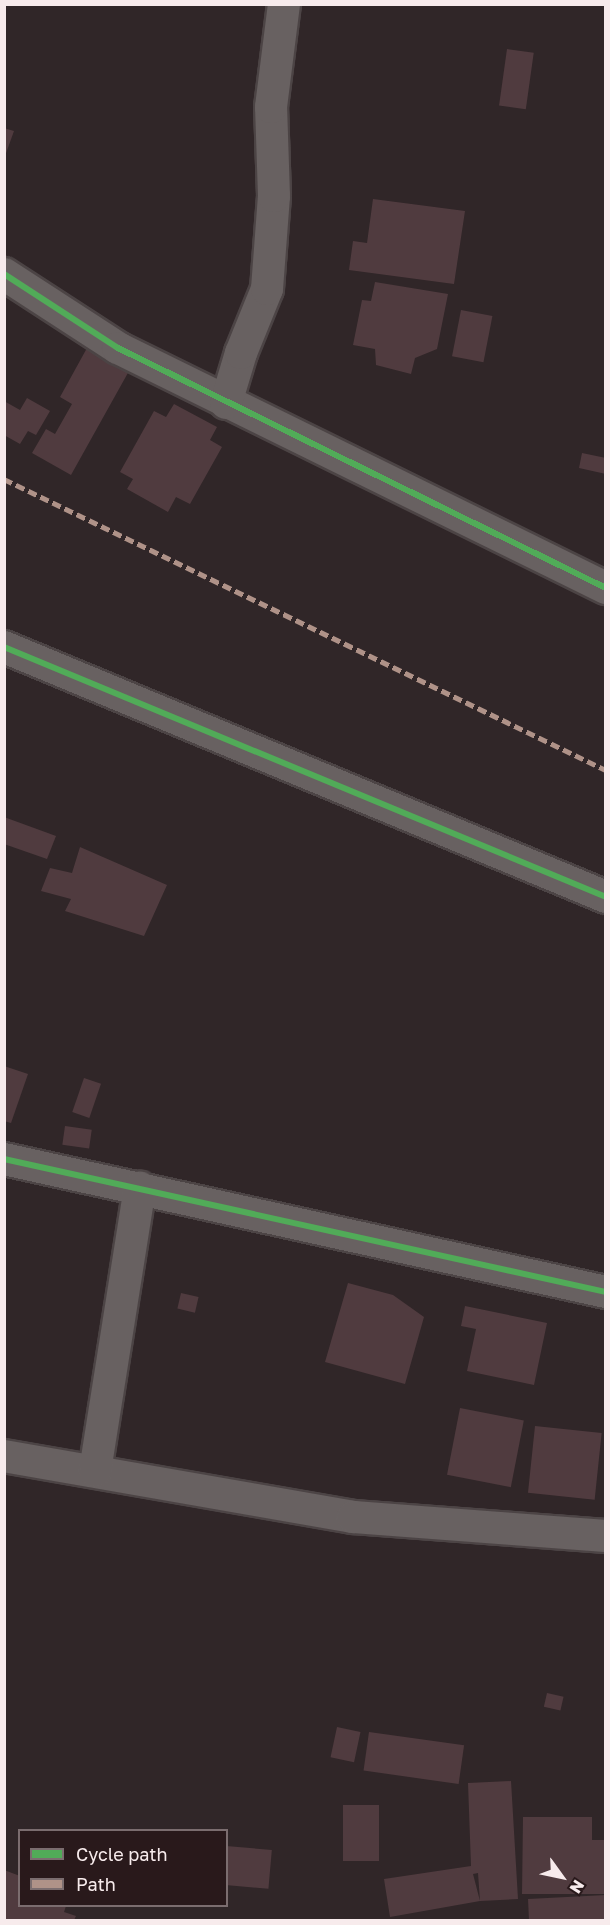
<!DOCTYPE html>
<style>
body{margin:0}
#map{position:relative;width:610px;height:1925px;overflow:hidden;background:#302628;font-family:"Golos Text",sans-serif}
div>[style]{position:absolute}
.building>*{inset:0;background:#503b3f;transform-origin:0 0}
.roads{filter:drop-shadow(2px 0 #4c4445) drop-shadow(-2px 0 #4c4445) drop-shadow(0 2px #4c4445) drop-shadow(0 -2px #4c4445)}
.minor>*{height:32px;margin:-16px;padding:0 16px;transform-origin:16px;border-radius:16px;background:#686161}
.quiet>*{height:4.5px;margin-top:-2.25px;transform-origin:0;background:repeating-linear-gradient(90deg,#af9288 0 9px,transparent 0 13.5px)}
.cycleway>*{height:6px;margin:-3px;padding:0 3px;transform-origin:3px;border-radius:3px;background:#51ab58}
span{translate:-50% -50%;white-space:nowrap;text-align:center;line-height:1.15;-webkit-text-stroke:6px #29191b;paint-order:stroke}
.frame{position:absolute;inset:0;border:6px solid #f7ebec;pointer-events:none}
.legend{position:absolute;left:18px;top:1829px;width:210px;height:78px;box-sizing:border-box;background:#29191b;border:2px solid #7b6d6f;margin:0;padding:8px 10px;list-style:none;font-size:18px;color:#f7ebec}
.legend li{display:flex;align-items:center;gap:12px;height:30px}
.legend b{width:30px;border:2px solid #7b6d6f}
.north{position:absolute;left:532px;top:1847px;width:60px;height:60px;-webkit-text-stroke:4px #29191b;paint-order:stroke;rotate:123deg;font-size:16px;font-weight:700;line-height:24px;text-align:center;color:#f7ebec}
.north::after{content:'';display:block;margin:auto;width:21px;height:27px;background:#f7ebec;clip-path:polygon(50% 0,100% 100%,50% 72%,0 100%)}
</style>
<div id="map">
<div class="building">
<div style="left:507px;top:49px;width:27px;height:57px;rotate:8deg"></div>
<div style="clip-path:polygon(4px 128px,14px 131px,5px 156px,4px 155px)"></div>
<div style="clip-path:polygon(373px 199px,465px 211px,454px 284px,349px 270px,353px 241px,367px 243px)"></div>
<div style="clip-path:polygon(375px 282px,448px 294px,437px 349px,415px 358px,411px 374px,376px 365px,375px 349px,353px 345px,362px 300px,371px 301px)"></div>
<div style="left:461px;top:310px;width:32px;height:47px;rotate:11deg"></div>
<div style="clip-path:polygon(87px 348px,129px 371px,71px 475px,32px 453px,46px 429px,55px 434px,72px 404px,60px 397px)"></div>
<div style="clip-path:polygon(27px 398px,50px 411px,36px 435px,28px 431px,20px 444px,4px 435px,4px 401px,20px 410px)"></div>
<div style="clip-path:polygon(174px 404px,217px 427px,210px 440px,222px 447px,190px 504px,176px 497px,168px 512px,127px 489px,133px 479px,120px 472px,154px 411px,166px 417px)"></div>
<div style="clip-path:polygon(582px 453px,606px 458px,606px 474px,579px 468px)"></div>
<div style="clip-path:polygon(4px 817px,56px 836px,47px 859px,4px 844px)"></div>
<div style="clip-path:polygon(80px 847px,167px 885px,144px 936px,65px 911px,71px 899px,41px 891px,50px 868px,72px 873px)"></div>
<div style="clip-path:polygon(4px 1066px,28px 1074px,11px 1123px,4px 1121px)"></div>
<div style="left:84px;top:1078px;width:18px;height:36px;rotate:19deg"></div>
<div style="left:65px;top:1126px;width:27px;height:19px;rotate:8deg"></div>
<div style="clip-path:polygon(348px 1283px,393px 1295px,424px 1317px,405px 1384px,325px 1362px)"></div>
<div style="left:181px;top:1293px;width:18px;height:16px;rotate:13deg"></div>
<div style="clip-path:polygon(465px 1306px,547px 1323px,534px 1385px,467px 1371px,476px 1329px,461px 1326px)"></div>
<div style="left:460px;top:1408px;width:65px;height:68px;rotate:11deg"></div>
<div style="left:535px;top:1426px;width:67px;height:67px;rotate:6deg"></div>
<div style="left:547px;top:1693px;width:17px;height:14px;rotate:13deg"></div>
<div style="left:337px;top:1727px;width:24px;height:31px;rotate:12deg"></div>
<div style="left:369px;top:1732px;width:96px;height:39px;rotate:8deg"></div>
<div style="clip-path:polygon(511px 1781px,518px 1899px,480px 1901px,478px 1873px,473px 1874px,480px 1901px,390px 1917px,384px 1879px,471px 1866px,468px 1783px)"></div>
<div style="left:343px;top:1805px;width:36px;height:56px"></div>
<div style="clip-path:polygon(523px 1817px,592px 1817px,592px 1840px,606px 1840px,606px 1894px,522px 1894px)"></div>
<div style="left:226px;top:1846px;width:46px;height:39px;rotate:5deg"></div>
<div style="clip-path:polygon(4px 1870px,20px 1876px,20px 1906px,66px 1906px,64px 1912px,76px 1916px,74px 1920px,4px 1920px)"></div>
<div style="clip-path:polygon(606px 1895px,606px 1920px,529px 1920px,528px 1899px)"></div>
</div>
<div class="roads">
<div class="minor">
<div style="left:4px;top:274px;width:136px;rotate:33deg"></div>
<div style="left:118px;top:348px;width:544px;rotate:26.19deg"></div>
<div style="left:226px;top:403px;width:52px;rotate:-73.3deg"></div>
<div style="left:241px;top:353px;width:69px;rotate:-67.9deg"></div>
<div style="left:267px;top:289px;width:93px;rotate:-85.7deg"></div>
<div style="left:274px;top:196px;width:89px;rotate:-91.9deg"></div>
<div style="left:271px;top:107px;width:104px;rotate:-82.8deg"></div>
<div style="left:4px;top:647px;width:652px;rotate:22.55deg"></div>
<div style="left:4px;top:1159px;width:617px;rotate:12.46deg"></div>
<div style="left:4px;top:1456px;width:354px;rotate:9.9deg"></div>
<div style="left:353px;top:1517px;width:254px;rotate:4.3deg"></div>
<div style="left:95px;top:1471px;width:287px;rotate:-81deg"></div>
</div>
</div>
<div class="quiet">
<div style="left:4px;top:479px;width:669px;rotate:25.8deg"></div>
</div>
<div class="cycleway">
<div style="left:4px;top:274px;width:136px;rotate:33deg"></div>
<div style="left:118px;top:348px;width:544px;rotate:26.19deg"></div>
<div style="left:4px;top:647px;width:652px;rotate:22.55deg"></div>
<div style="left:4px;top:1159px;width:617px;rotate:12.46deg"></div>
</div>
<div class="frame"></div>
<ul class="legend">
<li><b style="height:8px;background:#51ab58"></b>Cycle path</li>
<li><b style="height:8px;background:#af9288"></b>Path</li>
</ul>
<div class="north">N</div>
</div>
